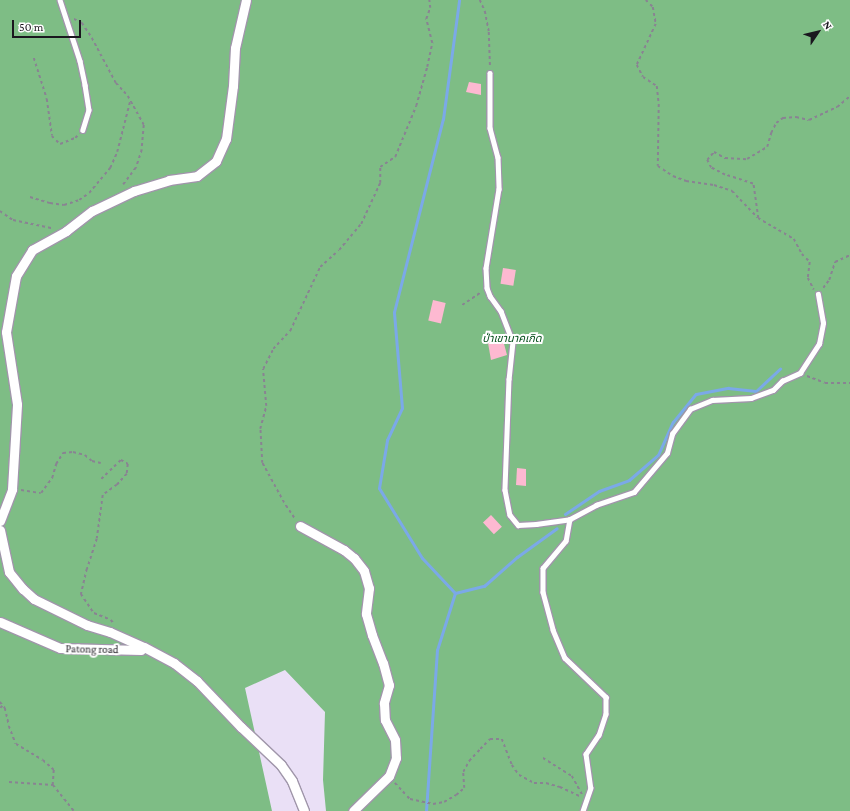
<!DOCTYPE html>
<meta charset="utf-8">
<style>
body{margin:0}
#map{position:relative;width:850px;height:811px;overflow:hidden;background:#eae0f6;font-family:"Crimson Pro","Noto Sans Thai",serif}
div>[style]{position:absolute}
.forest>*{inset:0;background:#7ebd85}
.stream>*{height:3px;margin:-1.5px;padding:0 1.5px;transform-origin:1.5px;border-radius:1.5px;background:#7ba9e8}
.building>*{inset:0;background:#fdb9d1;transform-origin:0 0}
.path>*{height:1.5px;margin-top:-0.75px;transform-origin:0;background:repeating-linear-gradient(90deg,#898392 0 3px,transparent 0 6px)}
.roads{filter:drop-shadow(1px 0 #a096aa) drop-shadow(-1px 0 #a096aa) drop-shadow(0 1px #a096aa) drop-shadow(0 -1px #a096aa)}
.service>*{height:4.5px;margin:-2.25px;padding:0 2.25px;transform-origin:2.25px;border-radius:2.25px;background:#fff}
.minor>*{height:9px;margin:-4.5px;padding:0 4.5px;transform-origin:4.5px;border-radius:4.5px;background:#fff}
span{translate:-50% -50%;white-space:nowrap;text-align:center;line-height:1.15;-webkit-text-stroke:4px #fff;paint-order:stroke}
.park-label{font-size:11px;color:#07511d;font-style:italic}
.street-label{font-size:11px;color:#1a171e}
.north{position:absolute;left:798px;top:12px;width:40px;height:40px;-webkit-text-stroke:3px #fff;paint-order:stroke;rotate:55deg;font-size:11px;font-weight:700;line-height:16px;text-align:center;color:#1a171e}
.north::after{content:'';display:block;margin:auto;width:14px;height:18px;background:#1a171e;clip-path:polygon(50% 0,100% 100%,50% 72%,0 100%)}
.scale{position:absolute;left:12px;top:20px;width:69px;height:18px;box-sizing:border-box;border:2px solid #1a171e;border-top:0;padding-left:5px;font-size:12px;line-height:14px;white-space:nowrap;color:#1a171e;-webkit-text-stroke:3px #fff;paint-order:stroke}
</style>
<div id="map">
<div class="forest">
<div style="clip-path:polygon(0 0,850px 0,850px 811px,326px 811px,323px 780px,325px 712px,285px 670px,245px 688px,272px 811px,0 811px)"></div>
</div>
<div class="stream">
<div style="left:565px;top:514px;width:41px;rotate:-34.1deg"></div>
<div style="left:599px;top:491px;width:32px;rotate:-20deg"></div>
<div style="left:629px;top:480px;width:38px;rotate:-41deg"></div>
<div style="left:658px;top:455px;width:36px;rotate:-66deg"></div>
<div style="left:673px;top:422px;width:36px;rotate:-51deg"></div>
<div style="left:696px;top:394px;width:33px;rotate:-11deg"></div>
<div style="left:728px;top:388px;width:28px;rotate:6deg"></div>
<div style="left:756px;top:391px;width:33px;rotate:-43deg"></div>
<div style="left:455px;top:593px;width:30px;rotate:-14deg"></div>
<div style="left:484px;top:586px;width:44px;rotate:-41.3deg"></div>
<div style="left:517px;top:557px;width:49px;rotate:-35.9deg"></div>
<div style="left:426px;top:811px;width:161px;rotate:-86.1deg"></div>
<div style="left:437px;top:650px;width:60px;rotate:-72.5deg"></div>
<div style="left:455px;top:593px;width:48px;rotate:-133.3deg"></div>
<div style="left:422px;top:558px;width:82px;rotate:-121.6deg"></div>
<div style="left:379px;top:488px;width:49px;rotate:-80.5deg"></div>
<div style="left:387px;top:440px;width:35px;rotate:-65deg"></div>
<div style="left:402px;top:408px;width:96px;rotate:-94.8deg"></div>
<div style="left:394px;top:312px;width:199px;rotate:-75.8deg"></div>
<div style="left:443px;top:119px;width:120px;rotate:-82.3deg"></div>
</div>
<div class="building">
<div style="clip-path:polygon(469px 82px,481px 84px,481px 95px,466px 92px)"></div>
<div style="left:503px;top:268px;width:13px;height:16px;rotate:9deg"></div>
<div style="left:433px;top:300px;width:13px;height:21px;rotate:13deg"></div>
<div style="clip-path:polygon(503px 340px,507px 355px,491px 360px,488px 343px)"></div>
<div style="clip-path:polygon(517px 468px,526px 469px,526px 486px,516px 485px)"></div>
<div style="left:491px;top:515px;width:16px;height:11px;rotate:47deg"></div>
</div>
<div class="path">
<div style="left:480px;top:0;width:12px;rotate:66deg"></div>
<div style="left:485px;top:11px;width:21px;rotate:79deg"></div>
<div style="left:489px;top:32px;width:35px;rotate:88deg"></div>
<div style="left:646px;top:0;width:10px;rotate:45deg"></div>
<div style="left:653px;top:7px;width:17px;rotate:80deg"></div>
<div style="left:656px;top:24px;width:45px;rotate:114.9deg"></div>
<div style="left:637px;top:65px;width:13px;rotate:63deg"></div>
<div style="left:643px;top:77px;width:17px;rotate:33deg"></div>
<div style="left:657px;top:86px;width:18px;rotate:84deg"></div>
<div style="left:659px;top:104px;width:62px;rotate:90.9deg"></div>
<div style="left:658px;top:166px;width:18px;rotate:34deg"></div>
<div style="left:673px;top:176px;width:14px;rotate:21deg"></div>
<div style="left:686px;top:181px;width:28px;rotate:8deg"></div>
<div style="left:714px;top:185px;width:19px;rotate:18deg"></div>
<div style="left:732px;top:191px;width:37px;rotate:46deg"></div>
<div style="left:758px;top:218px;width:42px;rotate:30.3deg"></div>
<div style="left:794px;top:239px;width:17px;rotate:62deg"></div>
<div style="left:802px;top:254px;width:11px;rotate:45deg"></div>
<div style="left:810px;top:262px;width:16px;rotate:97deg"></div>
<div style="left:808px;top:278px;width:13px;rotate:63deg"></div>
<div style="left:74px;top:19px;width:9px;rotate:27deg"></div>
<div style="left:82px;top:23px;width:18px;rotate:56deg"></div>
<div style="left:92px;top:38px;width:51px;rotate:61.9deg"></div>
<div style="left:116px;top:83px;width:18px;rotate:47deg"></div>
<div style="left:128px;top:96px;width:33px;rotate:61deg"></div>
<div style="left:144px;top:125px;width:25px;rotate:95deg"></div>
<div style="left:142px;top:150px;width:19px;rotate:108deg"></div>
<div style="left:136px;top:168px;width:21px;rotate:127deg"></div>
<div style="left:34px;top:58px;width:43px;rotate:72.4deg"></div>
<div style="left:47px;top:99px;width:37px;rotate:82deg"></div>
<div style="left:52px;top:136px;width:11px;rotate:45deg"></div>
<div style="left:60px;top:144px;width:16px;rotate:-22deg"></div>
<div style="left:75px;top:138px;width:6px;rotate:-45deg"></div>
<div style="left:30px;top:197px;width:21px;rotate:17deg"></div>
<div style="left:50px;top:203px;width:14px;rotate:8deg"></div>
<div style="left:64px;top:205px;width:16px;rotate:-18deg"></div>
<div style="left:79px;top:200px;width:12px;rotate:-35deg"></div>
<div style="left:89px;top:193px;width:33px;rotate:-50deg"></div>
<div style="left:110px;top:168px;width:17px;rotate:-66deg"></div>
<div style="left:117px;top:152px;width:53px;rotate:-75.7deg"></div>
<div style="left:0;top:211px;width:16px;rotate:35deg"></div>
<div style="left:13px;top:220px;width:40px;rotate:12deg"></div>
<div style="left:758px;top:218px;width:34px;rotate:-98deg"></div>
<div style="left:753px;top:184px;width:29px;rotate:-162deg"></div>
<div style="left:725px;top:175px;width:16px;rotate:-153deg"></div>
<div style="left:711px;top:168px;width:9px;rotate:-117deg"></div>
<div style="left:707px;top:160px;width:11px;rotate:-49deg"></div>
<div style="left:714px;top:152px;width:13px;rotate:29deg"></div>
<div style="left:725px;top:158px;width:22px;rotate:3deg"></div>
<div style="left:747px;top:159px;width:23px;rotate:-31deg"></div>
<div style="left:767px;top:147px;width:15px;rotate:-74deg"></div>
<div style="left:771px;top:133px;width:11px;rotate:-63deg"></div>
<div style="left:776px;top:123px;width:9px;rotate:-36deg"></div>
<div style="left:783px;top:118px;width:13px;rotate:-4deg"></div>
<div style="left:796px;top:117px;width:13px;rotate:13deg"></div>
<div style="left:809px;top:120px;width:31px;rotate:-25deg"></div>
<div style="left:837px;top:107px;width:17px;rotate:-40deg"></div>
<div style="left:823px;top:288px;width:10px;rotate:-53deg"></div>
<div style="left:829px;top:280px;width:19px;rotate:-72deg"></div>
<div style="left:835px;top:262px;width:17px;rotate:-25deg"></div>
<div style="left:462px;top:305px;width:23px;rotate:-34deg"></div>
<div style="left:807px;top:376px;width:19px;rotate:21deg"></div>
<div style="left:825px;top:383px;width:25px"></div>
<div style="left:101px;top:479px;width:28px;rotate:-44deg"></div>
<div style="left:121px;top:460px;width:8px;rotate:30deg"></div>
<div style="left:128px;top:464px;width:10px;rotate:96deg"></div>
<div style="left:127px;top:474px;width:15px;rotate:132deg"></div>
<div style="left:117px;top:485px;width:17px;rotate:144deg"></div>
<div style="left:103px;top:495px;width:44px;rotate:97.8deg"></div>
<div style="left:97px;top:539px;width:32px;rotate:108deg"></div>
<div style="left:87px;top:569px;width:26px;rotate:103deg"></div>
<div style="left:81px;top:594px;width:23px;rotate:56deg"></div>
<div style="left:94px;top:613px;width:18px;rotate:22deg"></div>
<div style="left:111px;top:620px;width:5px;rotate:53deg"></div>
<div style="left:21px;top:490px;width:20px;rotate:9deg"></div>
<div style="left:41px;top:493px;width:19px;rotate:-54deg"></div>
<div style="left:52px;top:478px;width:15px;rotate:-74deg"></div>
<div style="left:56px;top:464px;width:13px;rotate:-58deg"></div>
<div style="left:63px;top:453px;width:10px;rotate:-6deg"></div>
<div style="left:73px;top:452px;width:12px;rotate:14deg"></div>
<div style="left:85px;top:455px;width:9px;rotate:41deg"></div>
<div style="left:92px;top:461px;width:9px;rotate:13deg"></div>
<div style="left:294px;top:518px;width:18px;rotate:-124deg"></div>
<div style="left:284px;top:503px;width:46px;rotate:-118.8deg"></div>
<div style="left:262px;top:463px;width:34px;rotate:-93deg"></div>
<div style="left:260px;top:429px;width:24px;rotate:-75deg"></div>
<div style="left:266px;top:406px;width:37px;rotate:-95deg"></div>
<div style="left:263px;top:369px;width:22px;rotate:-63deg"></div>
<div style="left:273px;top:349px;width:25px;rotate:-47deg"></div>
<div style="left:290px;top:331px;width:71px;rotate:-64.9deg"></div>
<div style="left:320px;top:267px;width:25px;rotate:-42deg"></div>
<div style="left:339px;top:250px;width:34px;rotate:-50deg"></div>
<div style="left:361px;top:224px;width:45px;rotate:-65.1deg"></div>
<div style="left:380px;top:183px;width:16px;rotate:-90deg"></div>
<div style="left:380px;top:167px;width:18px;rotate:-34deg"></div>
<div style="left:395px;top:157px;width:55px;rotate:-67.6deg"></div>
<div style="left:416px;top:106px;width:41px;rotate:-74.2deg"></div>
<div style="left:427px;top:67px;width:25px;rotate:-78deg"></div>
<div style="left:432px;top:43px;width:25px;rotate:-104deg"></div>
<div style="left:426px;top:19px;width:12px;rotate:-70deg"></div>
<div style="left:430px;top:8px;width:8px;rotate:-97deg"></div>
<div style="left:0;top:702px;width:8px;rotate:50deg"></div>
<div style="left:5px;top:708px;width:18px;rotate:77deg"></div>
<div style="left:9px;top:726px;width:19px;rotate:69deg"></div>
<div style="left:16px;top:744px;width:31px;rotate:31deg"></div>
<div style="left:43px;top:760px;width:15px;rotate:42deg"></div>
<div style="left:54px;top:770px;width:15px;rotate:94deg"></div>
<div style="left:53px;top:785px;width:33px;rotate:51deg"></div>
<div style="left:0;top:708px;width:4px;rotate:-45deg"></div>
<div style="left:543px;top:758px;width:34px;rotate:32deg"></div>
<div style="left:572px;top:776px;width:21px;rotate:61deg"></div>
<div style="left:9px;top:782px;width:44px;rotate:3.9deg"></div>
<div style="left:395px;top:783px;width:22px;rotate:47deg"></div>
<div style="left:410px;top:799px;width:24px;rotate:12deg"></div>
<div style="left:433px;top:804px;width:11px;rotate:-10deg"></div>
<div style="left:444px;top:802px;width:14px;rotate:-30deg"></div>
<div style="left:456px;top:795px;width:11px;rotate:-41deg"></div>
<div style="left:464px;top:788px;width:16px;rotate:-94deg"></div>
<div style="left:463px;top:772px;width:13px;rotate:-61deg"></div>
<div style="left:469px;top:761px;width:16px;rotate:-47deg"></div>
<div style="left:480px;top:749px;width:14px;rotate:-45deg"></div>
<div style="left:490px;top:739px;width:12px"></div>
<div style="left:502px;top:739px;width:28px;rotate:69deg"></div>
<div style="left:512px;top:765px;width:12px;rotate:55deg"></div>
<div style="left:519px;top:775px;width:17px;rotate:28deg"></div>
<div style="left:534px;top:783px;width:12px"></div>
<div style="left:546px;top:783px;width:15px;rotate:16deg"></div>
<div style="left:560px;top:787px;width:23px;rotate:25deg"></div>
</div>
<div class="roads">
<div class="service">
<div style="left:60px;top:0;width:64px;rotate:71.8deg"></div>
<div style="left:80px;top:61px;width:25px;rotate:78deg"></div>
<div style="left:85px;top:85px;width:25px;rotate:81deg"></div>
<div style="left:89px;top:110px;width:21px;rotate:107deg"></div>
<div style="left:490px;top:73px;width:55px;rotate:90deg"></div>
<div style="left:490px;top:128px;width:30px;rotate:75deg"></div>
<div style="left:498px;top:157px;width:32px;rotate:88deg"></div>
<div style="left:499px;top:189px;width:80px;rotate:99.3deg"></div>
<div style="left:486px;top:268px;width:20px;rotate:87deg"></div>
<div style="left:487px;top:288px;width:9px;rotate:69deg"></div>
<div style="left:490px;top:296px;width:19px;rotate:54deg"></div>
<div style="left:501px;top:311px;width:33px;rotate:69deg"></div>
<div style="left:513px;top:342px;width:37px;rotate:96deg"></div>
<div style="left:509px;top:379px;width:111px;rotate:92.1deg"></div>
<div style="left:505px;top:490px;width:25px;rotate:79deg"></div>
<div style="left:510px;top:515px;width:13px;rotate:51deg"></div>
<div style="left:518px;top:525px;width:18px;rotate:-3deg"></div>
<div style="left:536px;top:524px;width:34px;rotate:-8deg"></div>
<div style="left:570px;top:519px;width:30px;rotate:-28deg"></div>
<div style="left:596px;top:505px;width:40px;rotate:-18.9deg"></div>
<div style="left:634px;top:492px;width:51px;rotate:-49.8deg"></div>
<div style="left:667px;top:453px;width:20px;rotate:-75deg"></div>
<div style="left:672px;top:434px;width:31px;rotate:-54deg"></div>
<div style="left:690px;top:409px;width:24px;rotate:-22deg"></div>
<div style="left:712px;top:400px;width:39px;rotate:-3deg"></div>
<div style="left:751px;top:398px;width:23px;rotate:-20deg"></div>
<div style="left:773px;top:390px;width:13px;rotate:-45deg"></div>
<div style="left:782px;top:381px;width:20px;rotate:-24deg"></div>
<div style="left:800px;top:373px;width:35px;rotate:-57deg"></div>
<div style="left:819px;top:344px;width:21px;rotate:-79deg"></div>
<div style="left:823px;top:323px;width:29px;rotate:-100deg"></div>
<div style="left:570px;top:519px;width:22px;rotate:100deg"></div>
<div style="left:566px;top:541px;width:35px;rotate:130deg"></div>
<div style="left:543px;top:568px;width:24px;rotate:90deg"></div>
<div style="left:543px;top:592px;width:39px;rotate:75deg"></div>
<div style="left:553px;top:630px;width:30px;rotate:67deg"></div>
<div style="left:565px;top:658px;width:57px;rotate:43.6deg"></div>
<div style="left:606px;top:697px;width:17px;rotate:90deg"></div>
<div style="left:606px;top:714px;width:22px;rotate:108deg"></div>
<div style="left:599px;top:735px;width:23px;rotate:124deg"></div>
<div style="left:586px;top:754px;width:34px;rotate:82deg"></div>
<div style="left:591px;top:788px;width:24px;rotate:109deg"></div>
</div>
<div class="minor">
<div style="left:0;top:521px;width:34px;rotate:-69deg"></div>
<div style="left:12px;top:489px;width:85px;rotate:-86.6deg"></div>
<div style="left:17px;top:404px;width:73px;rotate:-98.7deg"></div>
<div style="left:6px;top:332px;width:57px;rotate:-79.9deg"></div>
<div style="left:16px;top:276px;width:31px;rotate:-58deg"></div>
<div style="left:32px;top:250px;width:39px;rotate:-29deg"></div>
<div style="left:66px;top:231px;width:33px;rotate:-38deg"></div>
<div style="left:92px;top:211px;width:47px;rotate:-25.5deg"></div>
<div style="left:134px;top:191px;width:37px;rotate:-17deg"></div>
<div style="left:169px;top:180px;width:28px;rotate:-8deg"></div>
<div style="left:197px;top:176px;width:24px;rotate:-38deg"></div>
<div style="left:216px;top:161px;width:24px;rotate:-66deg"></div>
<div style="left:226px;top:139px;width:53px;rotate:-82.5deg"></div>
<div style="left:233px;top:86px;width:38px;rotate:-87deg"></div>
<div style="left:235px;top:48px;width:49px;rotate:-77.1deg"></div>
<div style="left:300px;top:526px;width:50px;rotate:28.6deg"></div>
<div style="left:344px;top:550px;width:13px;rotate:39deg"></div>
<div style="left:354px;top:558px;width:16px;rotate:52deg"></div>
<div style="left:364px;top:571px;width:18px;rotate:74deg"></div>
<div style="left:369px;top:588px;width:26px;rotate:97deg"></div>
<div style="left:366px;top:614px;width:22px;rotate:74deg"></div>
<div style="left:372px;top:635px;width:30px;rotate:69deg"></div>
<div style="left:383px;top:663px;width:23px;rotate:75deg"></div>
<div style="left:389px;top:685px;width:19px;rotate:106deg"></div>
<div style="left:384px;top:703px;width:17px;rotate:87deg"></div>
<div style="left:385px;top:720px;width:22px;rotate:63deg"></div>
<div style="left:395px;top:740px;width:18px;rotate:87deg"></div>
<div style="left:396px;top:758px;width:19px;rotate:111deg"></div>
<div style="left:389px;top:776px;width:50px;rotate:135.8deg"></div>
<div style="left:0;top:530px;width:43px;rotate:77.9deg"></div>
<div style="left:9px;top:572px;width:22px;rotate:51deg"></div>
<div style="left:23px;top:589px;width:15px;rotate:42deg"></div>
<div style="left:34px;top:599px;width:59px;rotate:26.1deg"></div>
<div style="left:87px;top:625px;width:24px;rotate:17deg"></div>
<div style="left:110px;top:632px;width:37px;rotate:24deg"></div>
<div style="left:144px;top:647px;width:34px;rotate:28deg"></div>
<div style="left:174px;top:663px;width:29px;rotate:38deg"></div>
<div style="left:197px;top:681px;width:64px;rotate:46.3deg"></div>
<div style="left:241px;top:727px;width:55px;rotate:43.5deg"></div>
<div style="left:281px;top:765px;width:19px;rotate:55deg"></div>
<div style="left:292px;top:781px;width:32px;rotate:68deg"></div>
<div style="left:0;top:622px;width:65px;rotate:23.4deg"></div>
<div style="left:60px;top:648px;width:81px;rotate:1.4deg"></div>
</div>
</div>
<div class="park-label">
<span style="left:512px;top:338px">ป่าเขานาคเกิด</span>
</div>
<div class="street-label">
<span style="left:92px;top:649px;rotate:1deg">Patong road</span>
</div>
<div class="north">N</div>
<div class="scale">50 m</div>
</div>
